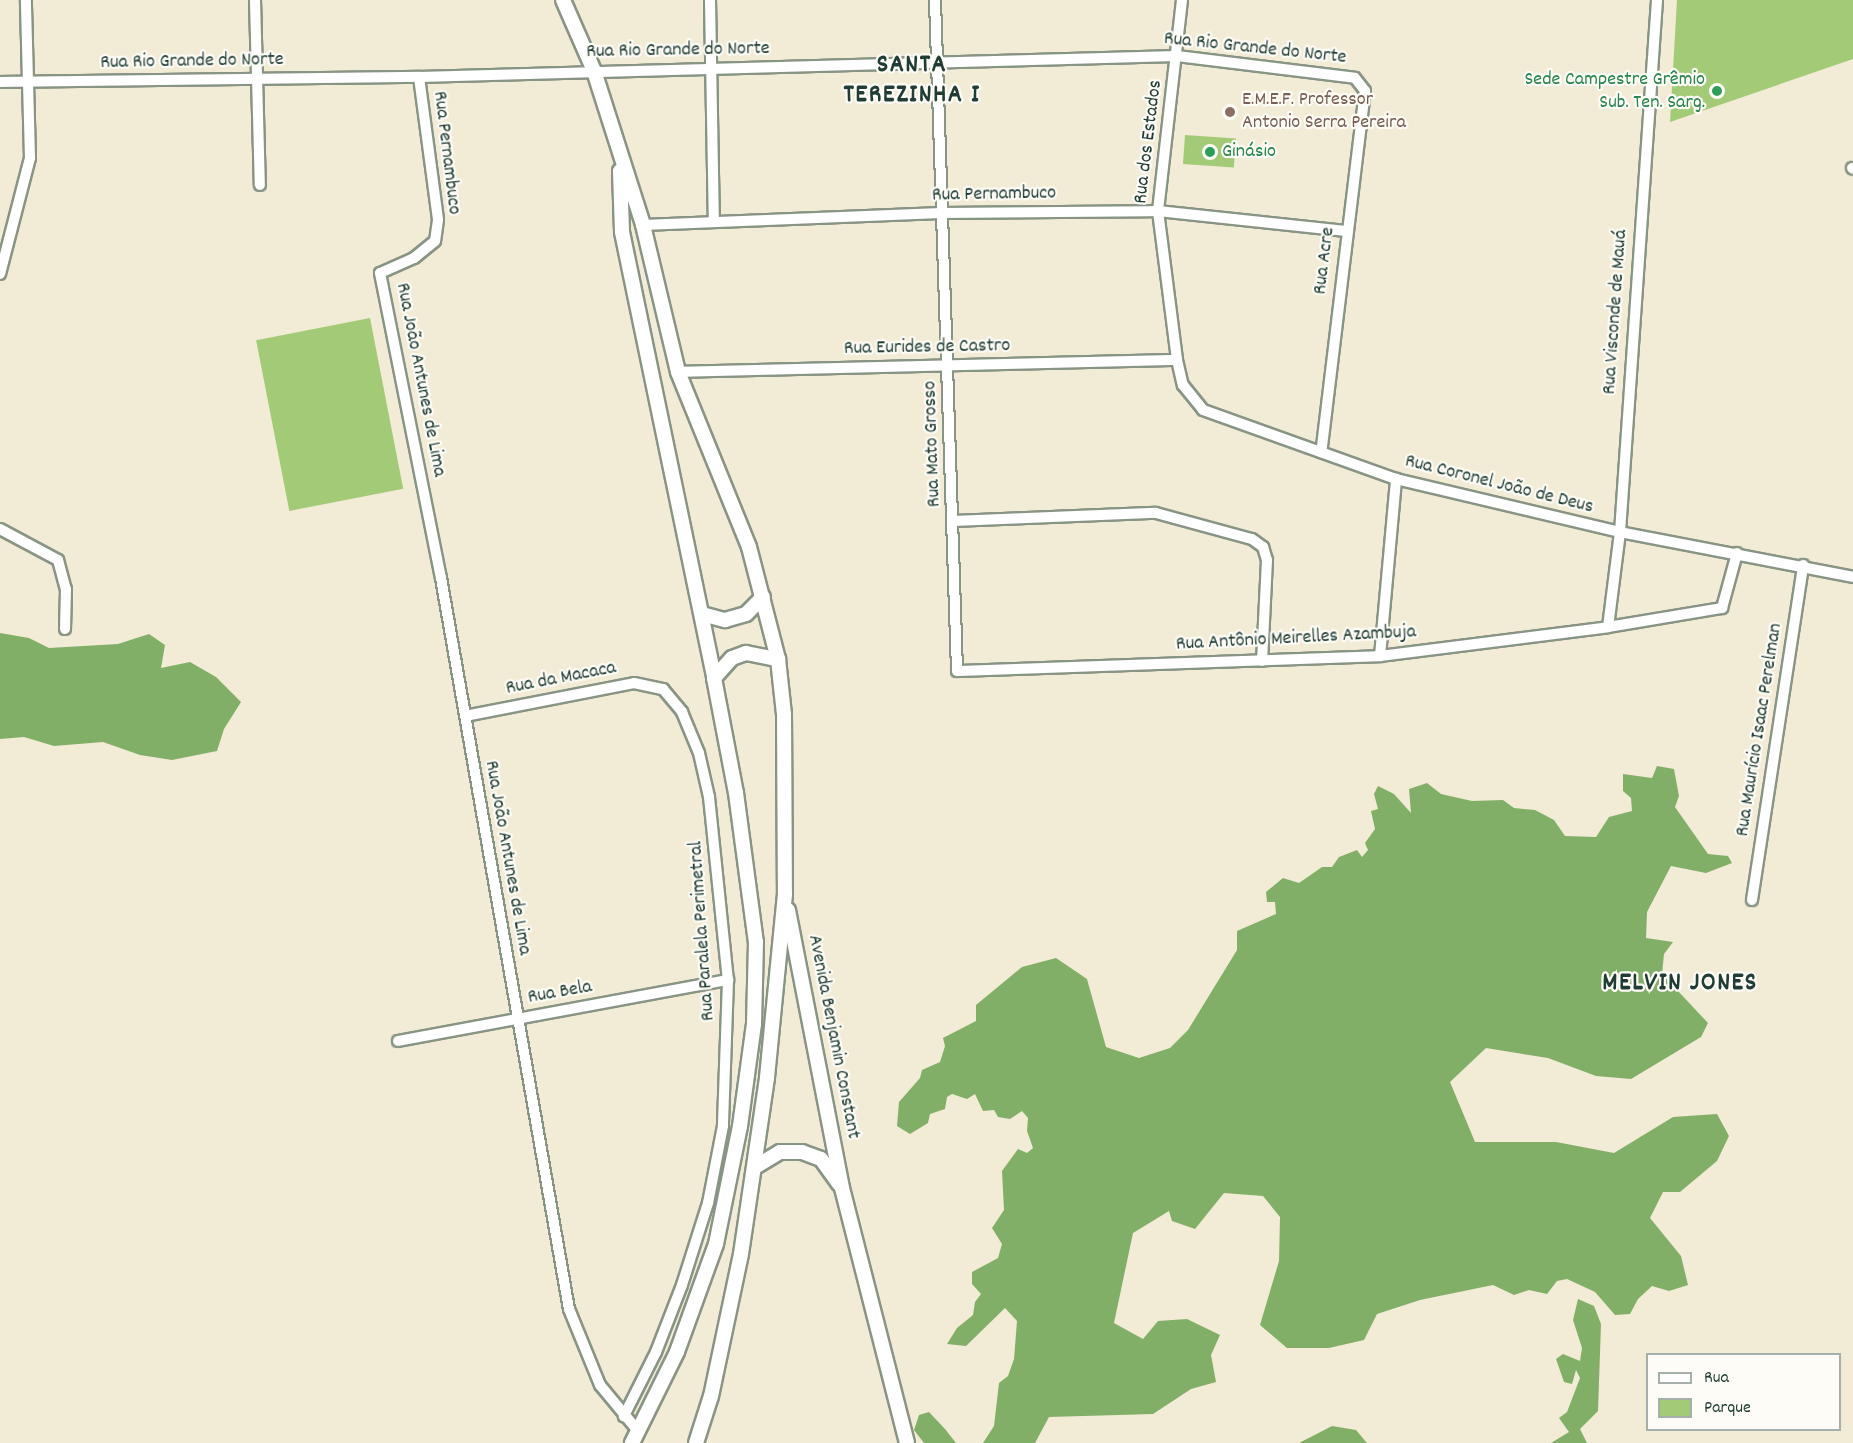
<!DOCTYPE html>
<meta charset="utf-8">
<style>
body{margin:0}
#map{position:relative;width:1853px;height:1443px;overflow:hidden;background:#f2ebd5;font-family:Dekko,sans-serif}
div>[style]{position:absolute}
.green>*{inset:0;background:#a3cb77;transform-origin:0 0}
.forest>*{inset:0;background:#82af68}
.roads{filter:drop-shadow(2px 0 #889484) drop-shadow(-2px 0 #889484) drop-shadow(0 2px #889484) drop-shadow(0 -2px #889484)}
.minor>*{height:10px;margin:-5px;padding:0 5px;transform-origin:5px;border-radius:5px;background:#fff}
.major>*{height:14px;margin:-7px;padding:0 7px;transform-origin:7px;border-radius:7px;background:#fff}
.dots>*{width:16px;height:16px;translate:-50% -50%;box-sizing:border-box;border:3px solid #fdfcf7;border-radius:50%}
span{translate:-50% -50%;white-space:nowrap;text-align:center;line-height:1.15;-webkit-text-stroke:4.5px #fdfcf7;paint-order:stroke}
.street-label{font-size:20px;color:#1f3d34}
.leisure-label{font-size:20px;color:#27864d}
.right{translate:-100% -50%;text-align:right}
.left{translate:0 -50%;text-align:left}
.education-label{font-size:20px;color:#785e54}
.district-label{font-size:26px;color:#1f3d34;font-weight:700;letter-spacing:1.5px}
.legend{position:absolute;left:1646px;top:1353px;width:195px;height:78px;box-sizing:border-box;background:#fdfcf7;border:2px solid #a4b0a9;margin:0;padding:8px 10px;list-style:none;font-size:18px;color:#1f3d34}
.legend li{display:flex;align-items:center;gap:12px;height:30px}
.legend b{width:30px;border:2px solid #a4b0a9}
</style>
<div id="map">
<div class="green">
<div style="clip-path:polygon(1677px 0,1853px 0,1853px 59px,1670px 122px)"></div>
<div style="left:1185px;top:135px;width:51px;height:29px;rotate:4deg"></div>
<div style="left:370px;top:318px;width:174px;height:116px;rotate:79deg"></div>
</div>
<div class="forest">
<div style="clip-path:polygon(0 633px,29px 638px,49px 648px,118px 644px,149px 634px,165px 645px,161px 668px,190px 662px,216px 677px,241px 702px,224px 729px,217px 751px,172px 760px,140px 755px,103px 742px,54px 746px,24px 737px,0 739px)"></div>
<div style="clip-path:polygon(1657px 766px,1674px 769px,1679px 796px,1675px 807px,1708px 854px,1728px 856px,1732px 863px,1706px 873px,1671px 866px,1647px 912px,1646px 938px,1673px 942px,1664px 954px,1662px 974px,1708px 1023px,1701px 1037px,1631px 1079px,1596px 1076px,1548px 1058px,1486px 1048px,1450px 1082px,1475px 1142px,1556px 1142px,1614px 1153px,1673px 1117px,1717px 1114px,1729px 1136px,1717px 1161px,1680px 1192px,1663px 1192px,1650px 1218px,1681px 1256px,1688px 1285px,1669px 1291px,1652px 1286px,1638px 1299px,1630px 1314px,1615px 1315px,1595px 1292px,1567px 1279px,1557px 1281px,1547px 1294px,1529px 1290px,1514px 1295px,1493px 1285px,1420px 1300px,1377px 1314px,1364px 1340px,1329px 1348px,1287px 1348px,1260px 1325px,1279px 1261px,1280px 1217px,1263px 1196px,1224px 1193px,1195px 1229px,1172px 1221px,1169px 1211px,1133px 1233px,1114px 1323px,1143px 1339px,1158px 1321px,1187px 1319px,1220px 1335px,1211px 1355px,1216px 1382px,1191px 1389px,1153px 1414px,1049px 1417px,1035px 1443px,983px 1443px,994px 1426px,999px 1383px,1008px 1376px,1014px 1359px,1017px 1321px,1005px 1308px,966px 1346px,947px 1344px,957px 1328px,973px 1315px,975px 1302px,981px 1294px,972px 1284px,972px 1272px,998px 1258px,1002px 1244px,992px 1228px,1004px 1210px,1002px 1171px,1018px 1149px,1027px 1153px,1033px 1148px,1027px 1131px,1028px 1118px,1022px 1111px,1010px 1119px,998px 1117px,994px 1110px,983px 1111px,975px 1094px,967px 1099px,952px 1094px,947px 1097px,945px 1109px,930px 1114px,928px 1123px,910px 1134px,897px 1126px,899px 1102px,920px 1078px,922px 1070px,940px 1062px,945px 1046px,943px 1038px,976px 1021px,976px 1005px,1022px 967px,1056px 958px,1087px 979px,1106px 1047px,1139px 1058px,1170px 1048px,1188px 1030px,1237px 950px,1237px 931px,1276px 914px,1275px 902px,1267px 902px,1266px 892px,1283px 878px,1299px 883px,1322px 867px,1332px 867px,1339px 857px,1357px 850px,1362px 857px,1368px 850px,1365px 843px,1375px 829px,1371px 811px,1378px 809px,1374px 794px,1378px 786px,1394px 794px,1411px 813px,1409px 789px,1427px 783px,1441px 794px,1472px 801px,1503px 800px,1514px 808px,1535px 810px,1554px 820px,1565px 836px,1596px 837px,1609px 817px,1632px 811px,1631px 798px,1623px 791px,1623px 774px,1652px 778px)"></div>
<div style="clip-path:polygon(1578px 1299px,1594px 1306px,1601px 1324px,1598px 1411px,1580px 1429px,1587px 1443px,1551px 1443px,1569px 1432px,1559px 1418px,1567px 1412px,1580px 1378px,1576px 1370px,1572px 1384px,1564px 1382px,1556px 1359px,1563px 1354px,1580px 1361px,1582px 1348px,1573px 1320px)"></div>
<div style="clip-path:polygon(929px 1412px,945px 1429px,956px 1443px,924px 1443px,914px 1430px,919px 1415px)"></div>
<div style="clip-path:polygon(1332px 1426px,1356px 1430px,1367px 1443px,1299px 1443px)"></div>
</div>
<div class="roads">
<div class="minor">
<div style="left:255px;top:0;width:185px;rotate:88.5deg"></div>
<div style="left:710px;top:0;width:220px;rotate:89deg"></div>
<div style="left:935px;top:0;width:671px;rotate:88.12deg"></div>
<div style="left:957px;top:671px;width:423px;rotate:-2deg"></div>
<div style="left:1380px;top:656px;width:230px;rotate:-7.2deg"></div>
<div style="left:1608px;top:627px;width:116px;rotate:-9.5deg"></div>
<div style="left:1722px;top:608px;width:57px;rotate:-74.7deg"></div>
<div style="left:1182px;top:0;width:212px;rotate:96.5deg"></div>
<div style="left:1158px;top:211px;width:150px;rotate:82.7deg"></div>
<div style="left:1177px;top:360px;width:26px;rotate:77deg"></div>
<div style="left:1183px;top:385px;width:32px;rotate:51deg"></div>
<div style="left:1203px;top:410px;width:205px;rotate:19.7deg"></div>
<div style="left:1396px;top:479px;width:230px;rotate:13.3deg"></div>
<div style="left:1620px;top:532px;width:237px;rotate:10.9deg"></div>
<div style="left:419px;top:77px;width:144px;rotate:82.4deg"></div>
<div style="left:438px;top:220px;width:21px;rotate:98deg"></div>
<div style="left:435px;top:241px;width:27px;rotate:141deg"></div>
<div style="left:414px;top:258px;width:37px;rotate:156deg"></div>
<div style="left:380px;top:273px;width:311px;rotate:78.7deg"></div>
<div style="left:441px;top:578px;width:742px;rotate:80.07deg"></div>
<div style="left:569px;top:1309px;width:82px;rotate:67.8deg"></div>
<div style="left:600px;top:1385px;width:61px;rotate:50.3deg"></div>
<div style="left:0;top:82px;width:419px;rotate:-0.7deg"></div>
<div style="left:419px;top:77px;width:758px;rotate:-1.59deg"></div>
<div style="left:1177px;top:56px;width:179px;rotate:7deg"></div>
<div style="left:1355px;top:78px;width:16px;rotate:52deg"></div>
<div style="left:1365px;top:91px;width:364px;rotate:96.9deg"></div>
<div style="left:1852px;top:168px;width:1px;rotate:45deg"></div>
<div style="left:643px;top:225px;width:298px;rotate:-2.3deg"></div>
<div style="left:941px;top:213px;width:217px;rotate:-0.5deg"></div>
<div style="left:1158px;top:211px;width:189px;rotate:6.1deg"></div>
<div style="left:0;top:274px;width:120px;rotate:-75.5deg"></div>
<div style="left:30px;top:158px;width:158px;rotate:-91.5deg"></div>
<div style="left:678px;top:372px;width:499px;rotate:-1.4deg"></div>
<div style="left:953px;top:521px;width:203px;rotate:-2.3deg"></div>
<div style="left:1156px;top:513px;width:99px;rotate:15.2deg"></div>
<div style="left:1252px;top:539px;width:14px;rotate:36deg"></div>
<div style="left:1263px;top:547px;width:14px;rotate:73deg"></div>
<div style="left:1267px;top:560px;width:101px;rotate:92.8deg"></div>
<div style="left:0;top:529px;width:66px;rotate:28.1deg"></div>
<div style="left:58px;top:560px;width:30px;rotate:75deg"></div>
<div style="left:66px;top:589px;width:40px;rotate:91.4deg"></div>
<div style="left:1608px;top:627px;width:96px;rotate:-82.8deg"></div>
<div style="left:1620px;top:532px;width:533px;rotate:-86.02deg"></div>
<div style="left:1380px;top:656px;width:178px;rotate:-84.8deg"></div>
<div style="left:465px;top:716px;width:172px;rotate:-11deg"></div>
<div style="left:634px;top:683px;width:30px;rotate:12deg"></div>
<div style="left:663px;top:689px;width:30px;rotate:50deg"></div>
<div style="left:682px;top:712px;width:44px;rotate:67.5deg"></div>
<div style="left:699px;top:753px;width:45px;rotate:77.2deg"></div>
<div style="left:709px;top:797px;width:184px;rotate:84.1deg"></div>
<div style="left:728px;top:980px;width:146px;rotate:92deg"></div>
<div style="left:723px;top:1126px;width:78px;rotate:101deg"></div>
<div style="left:708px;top:1203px;width:86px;rotate:107.6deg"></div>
<div style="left:682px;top:1285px;width:72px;rotate:111.2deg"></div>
<div style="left:656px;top:1352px;width:72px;rotate:116.6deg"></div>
<div style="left:1752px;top:900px;width:339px;rotate:-81.3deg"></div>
<div style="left:398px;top:1041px;width:336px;rotate:-10.5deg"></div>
</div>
<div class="major">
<div style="left:563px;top:0;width:77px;rotate:66.4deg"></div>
<div style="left:594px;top:71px;width:162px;rotate:72.3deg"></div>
<div style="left:643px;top:225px;width:151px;rotate:76.6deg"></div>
<div style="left:678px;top:372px;width:189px;rotate:67.9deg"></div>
<div style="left:749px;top:547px;width:116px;rotate:75.5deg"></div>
<div style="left:778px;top:659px;width:55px;rotate:83.8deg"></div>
<div style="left:784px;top:714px;width:180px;rotate:89.7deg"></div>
<div style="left:785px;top:894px;width:185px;rotate:95.6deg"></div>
<div style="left:767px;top:1078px;width:178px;rotate:98.4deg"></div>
<div style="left:741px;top:1254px;width:145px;rotate:101.9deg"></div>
<div style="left:711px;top:1396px;width:49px;rotate:107.7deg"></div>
<div style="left:620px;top:171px;width:61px;rotate:88.1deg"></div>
<div style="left:622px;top:232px;width:455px;rotate:78.3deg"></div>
<div style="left:714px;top:678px;width:117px;rotate:79.2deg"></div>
<div style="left:736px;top:793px;width:150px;rotate:82.4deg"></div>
<div style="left:756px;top:942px;width:82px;rotate:91.4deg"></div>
<div style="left:754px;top:1024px;width:103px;rotate:97.8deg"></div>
<div style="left:740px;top:1126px;width:120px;rotate:101.5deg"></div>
<div style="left:716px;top:1244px;width:115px;rotate:109.9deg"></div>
<div style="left:677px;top:1352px;width:102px;rotate:116.3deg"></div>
<div style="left:702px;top:614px;width:24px;rotate:15deg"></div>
<div style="left:725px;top:620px;width:22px;rotate:-16deg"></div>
<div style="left:746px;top:614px;width:24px;rotate:-45deg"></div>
<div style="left:714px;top:678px;width:27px;rotate:-48deg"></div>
<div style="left:732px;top:658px;width:15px;rotate:-20deg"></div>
<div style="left:746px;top:653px;width:33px;rotate:11deg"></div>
<div style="left:788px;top:910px;width:283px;rotate:79deg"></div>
<div style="left:842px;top:1188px;width:263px;rotate:75.7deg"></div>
<div style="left:755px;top:1167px;width:29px;rotate:-31deg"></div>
<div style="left:780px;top:1152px;width:22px"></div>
<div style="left:802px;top:1152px;width:20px;rotate:20deg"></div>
<div style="left:821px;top:1159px;width:31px;rotate:54deg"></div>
</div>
</div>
<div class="dots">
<div style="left:1717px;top:91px;background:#2e9e5b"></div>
<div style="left:1230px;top:112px;background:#8d6e63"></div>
<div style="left:1210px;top:152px;background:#2e9e5b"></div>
</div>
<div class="street-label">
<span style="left:1255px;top:49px;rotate:6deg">Rua Rio Grande do Norte</span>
<span style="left:678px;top:51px;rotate:-1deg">Rua Rio Grande do Norte</span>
<span style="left:192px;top:62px;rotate:-1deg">Rua Rio Grande do Norte</span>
<span style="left:1149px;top:142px;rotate:-83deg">Rua dos Estados</span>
<span style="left:446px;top:153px;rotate:83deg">Rua Pernambuco</span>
<span style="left:994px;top:195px;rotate:-1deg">Rua Pernambuco</span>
<span style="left:1325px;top:261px;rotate:-83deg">Rua Acre</span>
<span style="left:1616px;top:312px;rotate:-86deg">Rua Visconde de Mauá</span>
<span style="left:927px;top:348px;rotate:-1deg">Rua Eurides de Castro</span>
<span style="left:420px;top:380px;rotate:79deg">Rua João Antunes de Lima</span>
<span style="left:933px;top:444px;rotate:-92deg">Rua Mato Grosso</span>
<span style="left:1499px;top:485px;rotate:14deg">Rua Coronel João de Deus</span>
<span style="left:1296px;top:639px;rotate:-3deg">Rua Antônio Meirelles Azambuja</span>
<span style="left:561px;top:679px;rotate:-11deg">Rua da Macaca</span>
<span style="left:1760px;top:730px;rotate:-81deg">Rua Maurício Isaac Perelman</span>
<span style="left:507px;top:858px;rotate:80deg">Rua João Antunes de Lima</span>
<span style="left:703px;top:931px;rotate:-94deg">Rua Paralela Perimetral</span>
<span style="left:560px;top:993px;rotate:-10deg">Rua Bela</span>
<span style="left:833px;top:1037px;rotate:79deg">Avenida Benjamin Constant</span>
</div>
<div class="leisure-label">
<span class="right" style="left:1705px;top:92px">Sede Campestre Grêmio<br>Sub. Ten. Sarg.</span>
<span class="left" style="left:1222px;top:152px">Ginásio</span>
</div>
<div class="education-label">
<span class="left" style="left:1242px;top:112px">E.M.E.F. Professor<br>Antonio Serra Pereira</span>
</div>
<div class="district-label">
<span style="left:912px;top:81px">SANTA<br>TEREZINHA I</span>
<span style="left:1680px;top:984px">MELVIN JONES</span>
</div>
<ul class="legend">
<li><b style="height:8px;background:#fff"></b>Rua</li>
<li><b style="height:16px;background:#a3cb77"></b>Parque</li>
</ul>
</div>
